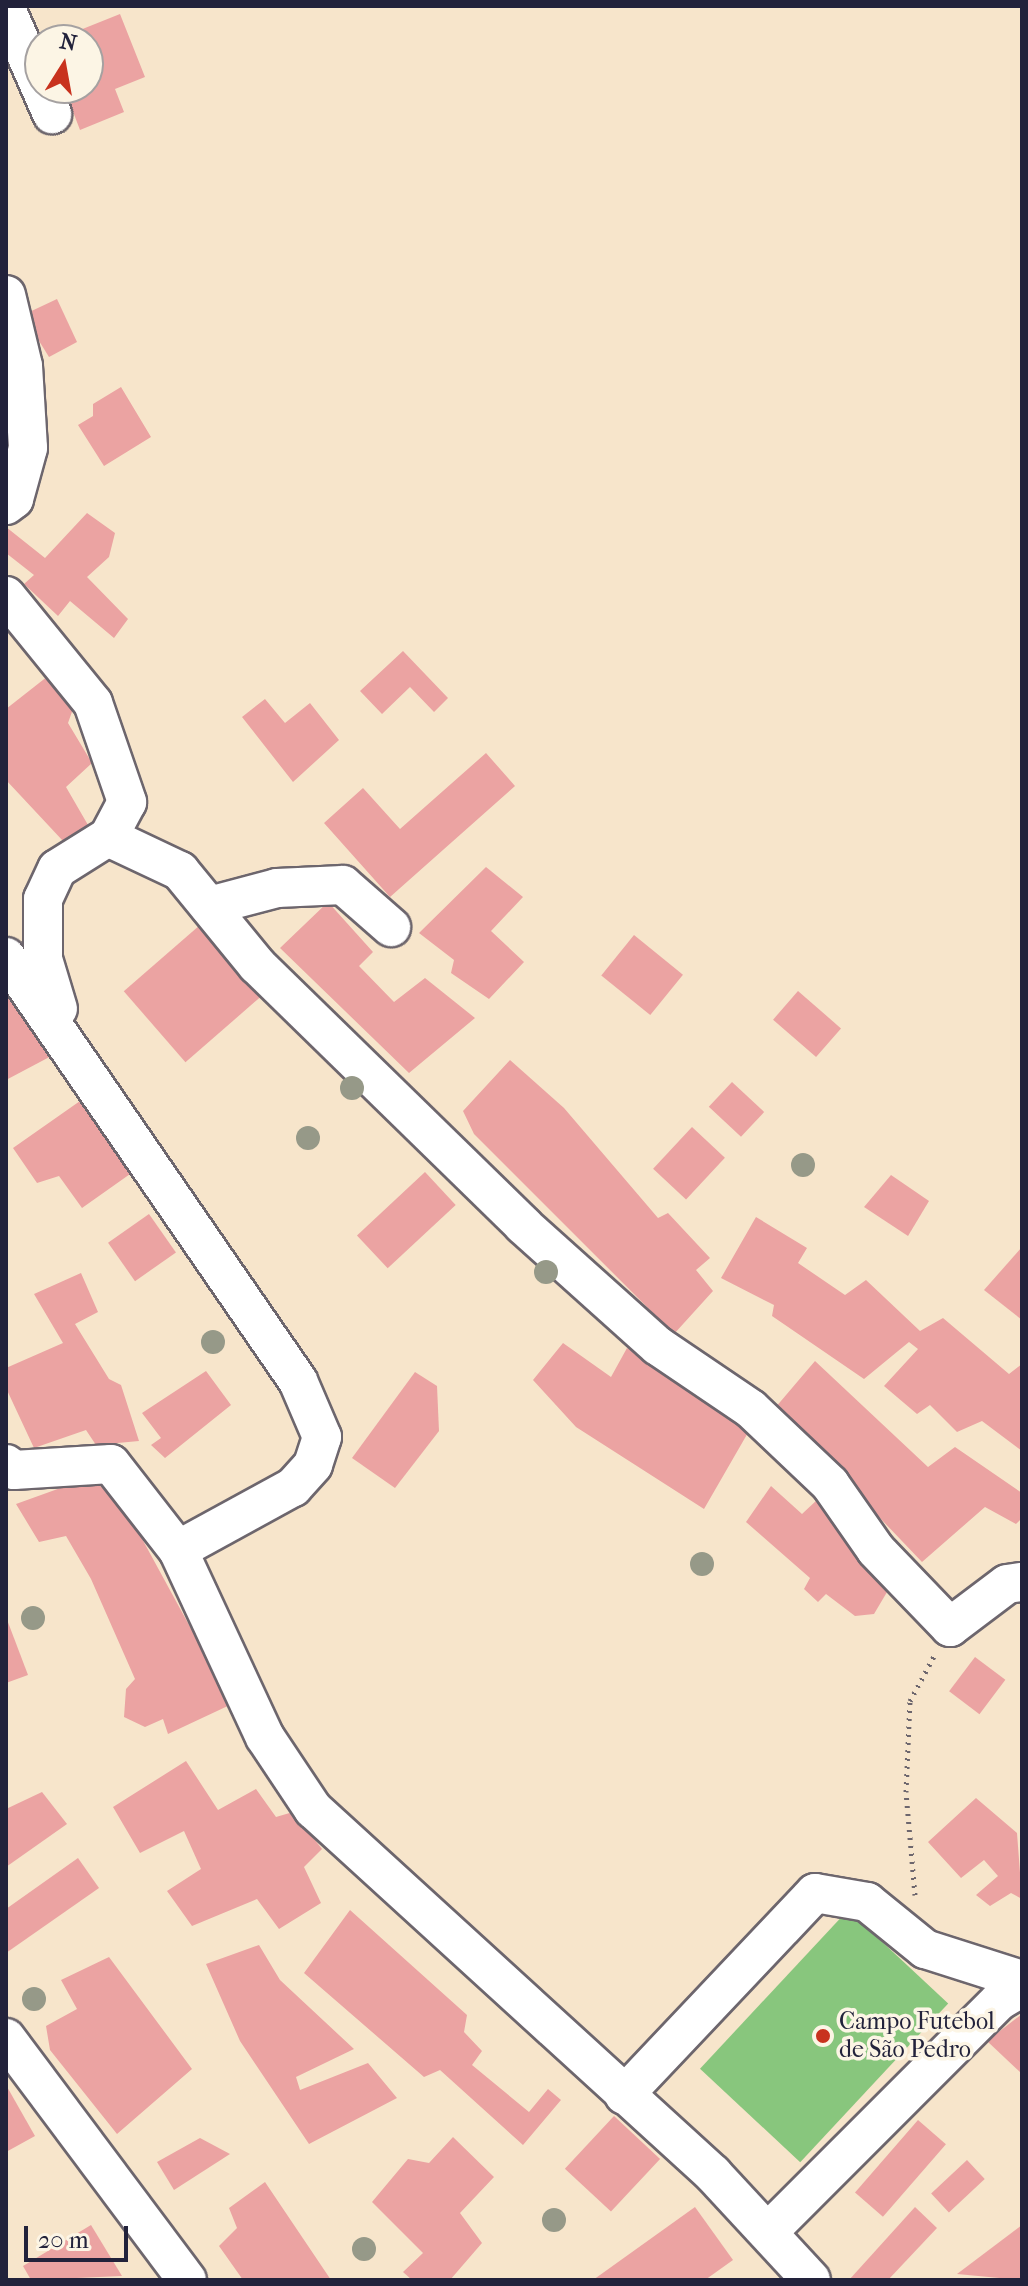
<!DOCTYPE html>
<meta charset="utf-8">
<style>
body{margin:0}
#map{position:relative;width:1028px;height:2286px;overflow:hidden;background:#f7e5cb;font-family:"IM FELL French Canon",serif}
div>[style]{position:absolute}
.green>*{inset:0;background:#88c67d;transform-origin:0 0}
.building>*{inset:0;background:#eba3a2;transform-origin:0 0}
.path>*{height:5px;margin-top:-2.5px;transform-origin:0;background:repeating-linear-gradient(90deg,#6d666d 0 2px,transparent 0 8px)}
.roads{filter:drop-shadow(2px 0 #6d666d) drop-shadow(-2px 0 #6d666d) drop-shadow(0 2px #6d666d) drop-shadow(0 -2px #6d666d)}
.minor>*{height:38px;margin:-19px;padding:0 19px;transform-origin:19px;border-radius:19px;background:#fff}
.trees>*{width:24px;height:24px;margin:-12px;border-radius:50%;background:#969988}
.dots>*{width:22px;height:22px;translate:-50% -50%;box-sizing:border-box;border:4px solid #fcf5e5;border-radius:50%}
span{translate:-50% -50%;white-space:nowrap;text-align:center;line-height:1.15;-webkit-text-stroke:7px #fcf5e5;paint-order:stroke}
.poi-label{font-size:24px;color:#22223b}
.left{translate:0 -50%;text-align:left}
.frame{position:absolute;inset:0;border:8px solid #22223b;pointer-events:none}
.north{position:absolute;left:24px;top:24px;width:80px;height:80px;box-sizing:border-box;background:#fcf5e5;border:2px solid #a5a1a1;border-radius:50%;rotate:11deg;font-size:22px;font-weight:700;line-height:32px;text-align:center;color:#22223b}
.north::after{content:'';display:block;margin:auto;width:28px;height:36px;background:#c8321e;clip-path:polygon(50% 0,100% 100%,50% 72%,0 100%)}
.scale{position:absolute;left:24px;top:2226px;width:104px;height:36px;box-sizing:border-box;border:4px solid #22223b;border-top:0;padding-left:10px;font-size:24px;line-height:28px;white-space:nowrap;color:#22223b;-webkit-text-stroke:6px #fcf5e5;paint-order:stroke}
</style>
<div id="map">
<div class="green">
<div style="left:848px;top:1910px;width:137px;height:217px;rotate:43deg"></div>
</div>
<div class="building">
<div style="clip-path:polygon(120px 14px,145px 77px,115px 89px,124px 112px,80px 130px,64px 88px,88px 88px,88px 40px,55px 40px)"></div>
<div style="clip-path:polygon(57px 299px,77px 342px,49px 357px,23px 315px)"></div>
<div style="clip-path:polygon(121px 387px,151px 437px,104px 466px,78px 425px,93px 416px,93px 404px)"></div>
<div style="clip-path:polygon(87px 513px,115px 533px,109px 557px,87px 577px,128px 619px,114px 638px,70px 601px,58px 616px,24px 584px,34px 575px,6px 553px,6px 527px,45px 558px)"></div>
<div style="clip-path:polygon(403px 651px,448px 698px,434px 712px,410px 687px,382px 714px,360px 691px)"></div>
<div style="clip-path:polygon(48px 676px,73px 709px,68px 723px,92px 763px,66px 787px,88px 825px,63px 841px,6px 780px,6px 709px)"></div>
<div style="clip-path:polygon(265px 699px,285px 723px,310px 703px,339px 740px,293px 782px,242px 717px)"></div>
<div style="clip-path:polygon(486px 753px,515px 786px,390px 897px,324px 823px,363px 788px,400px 829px)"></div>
<div style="clip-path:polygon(486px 867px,523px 897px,491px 931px,524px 962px,489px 999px,451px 973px,454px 960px,419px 933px)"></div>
<div style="clip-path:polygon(328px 902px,373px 952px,359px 966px,394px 1002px,425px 978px,475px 1018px,409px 1073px,280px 948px)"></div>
<div style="left:200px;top:925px;width:94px;height:101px;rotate:49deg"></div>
<div style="left:634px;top:935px;width:63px;height:52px;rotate:39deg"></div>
<div style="clip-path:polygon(6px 983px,57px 1053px,6px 1080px)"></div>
<div style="left:798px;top:991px;width:57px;height:38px;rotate:41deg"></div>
<div style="clip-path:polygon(510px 1060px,564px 1108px,658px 1218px,668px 1213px,710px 1258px,696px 1270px,713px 1291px,674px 1334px,474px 1134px,463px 1111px)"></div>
<div style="left:732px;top:1082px;width:44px;height:34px;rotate:43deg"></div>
<div style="clip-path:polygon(90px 1094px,140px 1167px,82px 1208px,59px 1176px,37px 1183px,13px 1148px)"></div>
<div style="left:692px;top:1127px;width:45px;height:57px;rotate:43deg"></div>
<div style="left:425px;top:1172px;width:45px;height:93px;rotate:47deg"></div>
<div style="clip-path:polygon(891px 1175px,929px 1201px,908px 1236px,864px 1207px)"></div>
<div style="left:149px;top:1214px;width:47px;height:50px;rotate:55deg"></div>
<div style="clip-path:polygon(756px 1217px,807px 1248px,798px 1263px,845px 1295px,866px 1280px,920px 1331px,943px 1318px,1009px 1374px,1022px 1364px,1022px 1451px,982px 1421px,957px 1432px,930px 1405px,917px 1414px,884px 1386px,918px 1349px,909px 1342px,864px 1379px,772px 1316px,774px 1305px,721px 1278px)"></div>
<div style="clip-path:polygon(1022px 1247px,1022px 1320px,984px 1290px)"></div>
<div style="clip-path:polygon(81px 1273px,98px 1312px,75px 1324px,109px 1379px,121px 1385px,139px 1441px,96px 1445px,86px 1430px,34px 1448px,6px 1388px,6px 1368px,63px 1343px,34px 1294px)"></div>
<div style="clip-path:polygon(563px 1343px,611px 1377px,627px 1348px,753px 1424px,704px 1509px,576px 1427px,533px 1380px)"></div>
<div style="clip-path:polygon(815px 1361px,928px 1467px,955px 1447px,1022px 1493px,1022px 1518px,1016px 1524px,985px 1507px,922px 1562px,775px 1408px)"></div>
<div style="clip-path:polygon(206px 1371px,231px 1405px,165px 1458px,151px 1445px,161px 1438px,142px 1413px)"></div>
<div style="clip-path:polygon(415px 1372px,437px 1386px,439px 1431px,395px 1488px,352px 1458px)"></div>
<div style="clip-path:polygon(91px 1477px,128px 1513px,232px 1704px,168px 1734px,163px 1719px,145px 1727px,124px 1717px,126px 1689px,135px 1679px,91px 1579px,66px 1536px,39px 1542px,16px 1504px)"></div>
<div style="clip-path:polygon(771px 1486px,802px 1514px,818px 1499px,893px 1582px,874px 1614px,855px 1616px,826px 1594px,818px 1602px,804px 1589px,810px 1578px,746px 1522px)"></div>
<div style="clip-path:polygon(6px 1617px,28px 1675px,6px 1683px)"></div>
<div style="left:975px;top:1657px;width:38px;height:43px;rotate:37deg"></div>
<div style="clip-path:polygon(186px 1761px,218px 1810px,256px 1789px,276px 1817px,293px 1812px,322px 1849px,304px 1867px,321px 1903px,279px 1929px,257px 1899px,192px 1926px,167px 1891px,201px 1869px,184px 1831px,140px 1853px,113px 1807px)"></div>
<div style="clip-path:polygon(42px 1792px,67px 1824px,6px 1867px,6px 1809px)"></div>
<div style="clip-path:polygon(976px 1798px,1017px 1833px,1022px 1899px,1011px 1893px,990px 1906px,976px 1895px,998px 1876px,984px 1860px,961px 1878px,928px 1842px)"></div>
<div style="clip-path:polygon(78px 1858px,99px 1888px,6px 1953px,6px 1909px)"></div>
<div style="clip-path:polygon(350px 1910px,467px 2015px,464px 2032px,482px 2051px,472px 2065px,529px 2112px,548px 2089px,561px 2100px,523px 2145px,440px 2070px,424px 2077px,304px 1973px)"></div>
<div style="clip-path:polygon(259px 1945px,280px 1980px,354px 2049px,296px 2077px,300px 2090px,368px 2063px,397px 2098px,309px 2144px,240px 2041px,206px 1964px)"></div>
<div style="clip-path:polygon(109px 1957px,192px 2069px,117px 2134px,50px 2050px,46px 2026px,77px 2009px,61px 1980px)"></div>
<div style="clip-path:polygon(1022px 2014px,1022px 2074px,987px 2041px)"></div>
<div style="clip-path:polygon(6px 2085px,35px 2136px,6px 2152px)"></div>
<div style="left:614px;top:2116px;width:63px;height:72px;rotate:43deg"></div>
<div style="left:918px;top:2120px;width:37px;height:96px;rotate:41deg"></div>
<div style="clip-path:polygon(453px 2137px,494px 2177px,460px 2213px,482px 2243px,450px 2280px,412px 2280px,403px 2272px,423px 2253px,372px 2202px,408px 2159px,429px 2163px)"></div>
<div style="clip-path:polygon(200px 2138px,230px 2154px,174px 2190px,157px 2162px)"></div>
<div style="left:967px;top:2160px;width:26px;height:49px;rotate:47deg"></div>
<div style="clip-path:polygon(265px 2182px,331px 2280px,243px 2280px,219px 2246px,237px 2228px,229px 2208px)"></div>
<div style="clip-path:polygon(695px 2207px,733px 2260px,705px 2280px,593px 2280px)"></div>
<div style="clip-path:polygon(915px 2207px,937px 2228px,888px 2280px,849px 2280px)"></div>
<div style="clip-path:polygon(91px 2225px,122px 2276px,31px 2280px,23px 2266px)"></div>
<div style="clip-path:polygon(1022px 2225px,1022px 2280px,957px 2274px)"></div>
</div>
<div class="path">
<div style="left:915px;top:1895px;width:103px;rotate:-95deg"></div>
<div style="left:906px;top:1792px;width:91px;rotate:-87.5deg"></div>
<div style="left:910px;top:1701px;width:51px;rotate:-61.9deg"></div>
</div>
<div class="roads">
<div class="minor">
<div style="left:6px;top:9px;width:115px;rotate:66.3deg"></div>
<div style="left:6px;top:295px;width:73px;rotate:76.5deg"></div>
<div style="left:23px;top:366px;width:82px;rotate:86.5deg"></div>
<div style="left:28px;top:448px;width:53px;rotate:105.4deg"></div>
<div style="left:14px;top:499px;width:10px;rotate:143deg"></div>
<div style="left:6px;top:596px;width:138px;rotate:50.9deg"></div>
<div style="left:93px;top:703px;width:105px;rotate:71deg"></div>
<div style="left:127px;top:802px;width:40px;rotate:118deg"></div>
<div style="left:108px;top:837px;width:60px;rotate:147.9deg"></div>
<div style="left:57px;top:869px;width:33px;rotate:115deg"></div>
<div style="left:43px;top:899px;width:60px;rotate:90deg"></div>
<div style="left:43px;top:959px;width:52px;rotate:73.3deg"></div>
<div style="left:108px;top:837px;width:80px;rotate:25.3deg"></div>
<div style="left:180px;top:871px;width:122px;rotate:50.7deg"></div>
<div style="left:257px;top:965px;width:372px;rotate:44.3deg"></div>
<div style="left:523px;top:1225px;width:181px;rotate:41.9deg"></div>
<div style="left:658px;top:1346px;width:112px;rotate:34.1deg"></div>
<div style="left:751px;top:1409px;width:109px;rotate:43.5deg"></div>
<div style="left:830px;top:1484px;width:80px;rotate:55.1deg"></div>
<div style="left:876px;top:1550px;width:107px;rotate:46.1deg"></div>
<div style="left:950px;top:1627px;width:71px;rotate:-37deg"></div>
<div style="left:1007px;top:1584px;width:15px;rotate:-8deg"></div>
<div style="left:209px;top:906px;width:70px;rotate:-14.8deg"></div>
<div style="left:277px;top:888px;width:66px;rotate:-2.6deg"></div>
<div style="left:343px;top:885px;width:64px;rotate:41.2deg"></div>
<div style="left:6px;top:957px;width:515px;rotate:55.45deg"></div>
<div style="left:298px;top:1381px;width:61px;rotate:66.8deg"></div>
<div style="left:322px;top:1437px;width:29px;rotate:108deg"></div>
<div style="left:313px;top:1465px;width:30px;rotate:132deg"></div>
<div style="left:293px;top:1487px;width:131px;rotate:151.3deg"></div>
<div style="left:6px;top:1464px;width:10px;rotate:37deg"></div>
<div style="left:14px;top:1470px;width:97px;rotate:-3.5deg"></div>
<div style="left:111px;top:1464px;width:109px;rotate:52.1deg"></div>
<div style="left:178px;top:1550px;width:206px;rotate:65.1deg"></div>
<div style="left:265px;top:1737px;width:87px;rotate:56.3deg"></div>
<div style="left:313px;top:1809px;width:542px;rotate:42.38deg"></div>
<div style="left:713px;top:2174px;width:144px;rotate:47.2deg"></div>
<div style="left:6px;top:2038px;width:302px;rotate:53.2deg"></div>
<div style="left:624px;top:2095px;width:278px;rotate:-46.6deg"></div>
<div style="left:815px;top:1893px;width:53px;rotate:9.8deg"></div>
<div style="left:867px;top:1902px;width:75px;rotate:39deg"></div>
<div style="left:925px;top:1949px;width:102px;rotate:17.7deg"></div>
<div style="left:770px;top:2230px;width:324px;rotate:-45deg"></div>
<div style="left:999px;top:2001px;width:27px;rotate:-31deg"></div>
</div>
</div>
<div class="trees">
<div style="left:352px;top:1088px"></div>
<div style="left:308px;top:1138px"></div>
<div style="left:803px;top:1165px"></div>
<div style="left:546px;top:1272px"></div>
<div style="left:213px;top:1342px"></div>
<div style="left:702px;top:1564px"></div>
<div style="left:33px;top:1618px"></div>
<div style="left:34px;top:1999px"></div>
<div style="left:554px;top:2220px"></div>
<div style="left:364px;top:2249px"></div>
</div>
<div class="dots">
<div style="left:823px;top:2036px;background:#c8321e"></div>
</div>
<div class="poi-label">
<span class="left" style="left:839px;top:2036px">Campo Futebol<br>de São Pedro</span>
</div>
<div class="frame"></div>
<div class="north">N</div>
<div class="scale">20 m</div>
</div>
